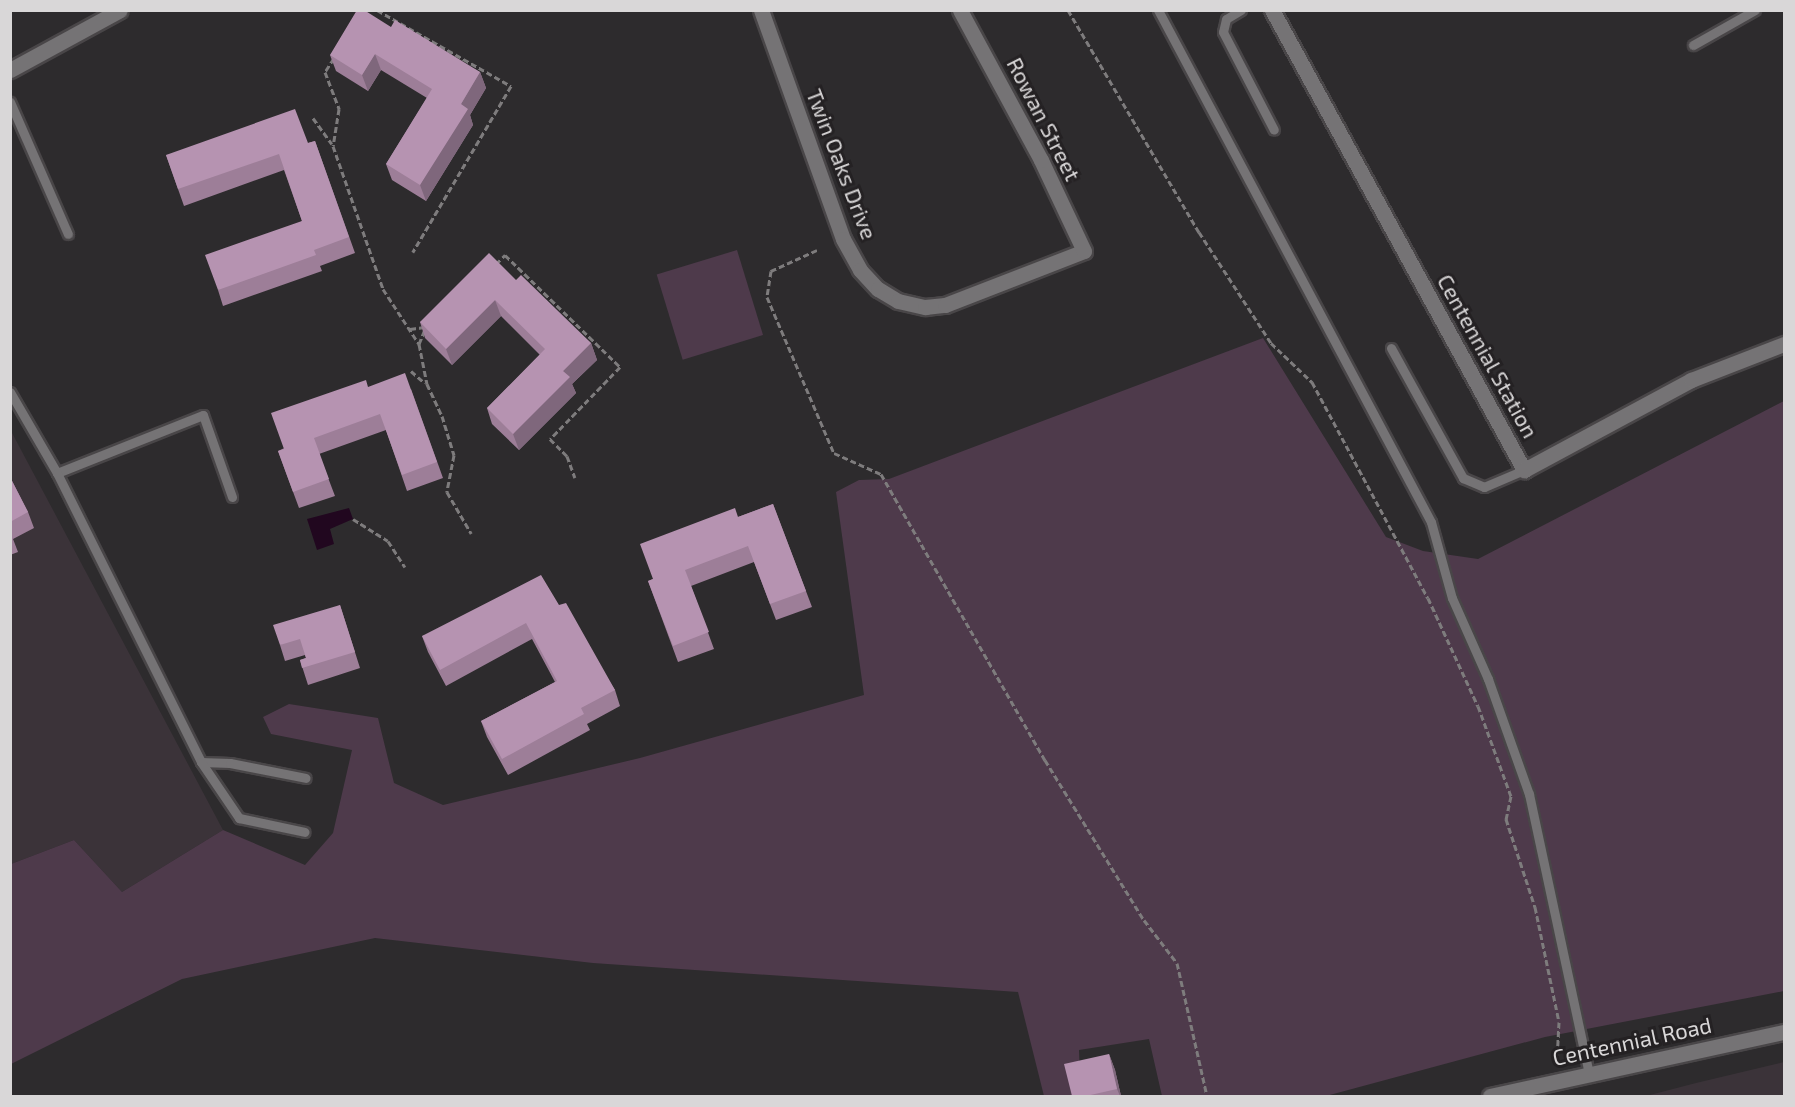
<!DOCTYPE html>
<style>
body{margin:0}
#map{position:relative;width:1795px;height:1107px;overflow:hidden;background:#2d2b2d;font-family:"Exo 2",sans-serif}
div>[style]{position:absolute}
.built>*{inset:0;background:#3b3339}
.green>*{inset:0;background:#4e3a4b;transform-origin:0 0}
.water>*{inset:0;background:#21071f}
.path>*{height:3px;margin-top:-1.5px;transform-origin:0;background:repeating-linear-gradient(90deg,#7e7c7d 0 6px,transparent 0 9px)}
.roads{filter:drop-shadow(2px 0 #494648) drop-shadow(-2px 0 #494648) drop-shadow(0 2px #494648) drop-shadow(0 -2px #494648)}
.service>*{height:9px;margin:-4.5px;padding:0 4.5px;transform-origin:4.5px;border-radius:4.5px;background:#757375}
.minor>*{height:15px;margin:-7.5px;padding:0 7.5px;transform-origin:7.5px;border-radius:7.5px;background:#757375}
.tertiary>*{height:15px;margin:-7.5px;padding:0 7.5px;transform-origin:7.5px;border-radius:7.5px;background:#757375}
.wall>*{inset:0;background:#9d7e98}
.shaded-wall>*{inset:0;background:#7f677c}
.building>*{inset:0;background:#b693b1}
span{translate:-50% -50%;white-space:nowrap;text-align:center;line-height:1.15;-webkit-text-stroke:6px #242123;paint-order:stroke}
.street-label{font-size:22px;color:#d9d7d8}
.frame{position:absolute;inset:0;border:12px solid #d9d7d8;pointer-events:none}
</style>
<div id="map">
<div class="built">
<div style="clip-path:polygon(11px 431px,223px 830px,122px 892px,74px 840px,11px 864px)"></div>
<div style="clip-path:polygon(1784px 1062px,1784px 1096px,1646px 1096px,1696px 1083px)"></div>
</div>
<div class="green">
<div style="left:737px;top:250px;width:89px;height:84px;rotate:73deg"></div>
<div style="clip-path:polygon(1263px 338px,1386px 537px,1423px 551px,1478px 559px,1784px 401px,1784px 991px,1545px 1037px,1326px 1096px,1162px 1096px,1149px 1039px,1079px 1050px,1080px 1078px,1074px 1096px,1044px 1096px,1018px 992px,593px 963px,375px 938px,182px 979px,11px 1064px,11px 864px,74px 840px,122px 892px,223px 830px,305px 865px,333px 833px,352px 750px,271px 734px,263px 717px,289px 704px,378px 718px,394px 783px,443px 805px,640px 758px,864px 695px,836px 492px,859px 480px,889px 479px)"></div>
</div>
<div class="water">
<div style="clip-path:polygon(349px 508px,353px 519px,330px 529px,334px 544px,317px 550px,307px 519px)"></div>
</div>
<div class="path">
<div style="left:377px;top:10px;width:154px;rotate:29.6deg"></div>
<div style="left:511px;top:86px;width:193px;rotate:120.6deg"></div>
<div style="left:1068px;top:10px;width:258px;rotate:59.5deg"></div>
<div style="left:1199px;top:232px;width:132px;rotate:57deg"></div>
<div style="left:1271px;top:343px;width:57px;rotate:43.6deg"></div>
<div style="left:1312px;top:382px;width:245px;rotate:61.8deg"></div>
<div style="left:1428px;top:598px;width:119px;rotate:65.2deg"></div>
<div style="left:1478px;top:706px;width:96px;rotate:69.9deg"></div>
<div style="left:1511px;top:796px;width:24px;rotate:102deg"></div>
<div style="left:1506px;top:819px;width:93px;rotate:71.8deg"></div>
<div style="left:1535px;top:907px;width:117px;rotate:78.2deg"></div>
<div style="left:1559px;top:1022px;width:37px;rotate:93deg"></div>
<div style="left:334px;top:58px;width:17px;rotate:123deg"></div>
<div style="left:325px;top:72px;width:40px;rotate:69deg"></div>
<div style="left:339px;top:109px;width:37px;rotate:99deg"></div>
<div style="left:333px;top:146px;width:151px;rotate:70.7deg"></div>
<div style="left:383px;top:289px;width:66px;rotate:56.8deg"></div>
<div style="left:419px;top:344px;width:41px;rotate:78.7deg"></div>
<div style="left:427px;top:384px;width:35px;rotate:65deg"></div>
<div style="left:442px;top:416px;width:41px;rotate:72.9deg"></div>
<div style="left:454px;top:455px;width:38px;rotate:101deg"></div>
<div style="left:447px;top:492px;width:48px;rotate:59.7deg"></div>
<div style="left:313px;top:118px;width:32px;rotate:54deg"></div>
<div style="left:817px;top:250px;width:51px;rotate:155.5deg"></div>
<div style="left:771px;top:271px;width:26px;rotate:99deg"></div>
<div style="left:767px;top:297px;width:170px;rotate:66.8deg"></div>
<div style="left:834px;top:453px;width:51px;rotate:24.1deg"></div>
<div style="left:881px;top:474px;width:330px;rotate:60.2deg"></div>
<div style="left:1045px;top:760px;width:188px;rotate:58.3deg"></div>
<div style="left:1144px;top:920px;width:54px;rotate:52.5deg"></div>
<div style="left:1177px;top:963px;width:136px;rotate:77.3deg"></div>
<div style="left:496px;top:264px;width:13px;rotate:-45deg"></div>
<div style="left:505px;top:255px;width:161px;rotate:44.2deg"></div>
<div style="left:620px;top:367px;width:100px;rotate:134.2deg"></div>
<div style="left:550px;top:439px;width:24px;rotate:45deg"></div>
<div style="left:567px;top:456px;width:23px;rotate:70deg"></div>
<div style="left:410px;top:329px;width:15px;rotate:-8deg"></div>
<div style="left:419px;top:344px;width:16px;rotate:-68deg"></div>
<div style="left:411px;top:371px;width:18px;rotate:41deg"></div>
<div style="left:353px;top:519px;width:41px;rotate:32.2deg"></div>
<div style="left:388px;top:541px;width:31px;rotate:57deg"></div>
</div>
<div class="roads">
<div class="service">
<div style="left:1158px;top:10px;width:580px;rotate:61.93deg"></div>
<div style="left:1431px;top:522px;width:79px;rotate:74.6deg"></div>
<div style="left:1452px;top:598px;width:89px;rotate:66deg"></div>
<div style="left:1488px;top:679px;width:122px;rotate:70.4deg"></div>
<div style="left:1529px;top:794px;width:285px;rotate:77.9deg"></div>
<div style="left:1241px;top:10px;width:17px;rotate:149deg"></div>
<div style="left:1226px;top:19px;width:13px;rotate:103deg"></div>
<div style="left:1223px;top:32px;width:110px;rotate:62.5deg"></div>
<div style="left:1693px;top:45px;width:71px;rotate:-29.4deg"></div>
<div style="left:10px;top:102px;width:144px;rotate:66.3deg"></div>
<div style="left:1391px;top:348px;width:149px;rotate:61deg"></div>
<div style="left:1463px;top:478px;width:23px;rotate:23deg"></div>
<div style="left:1484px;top:487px;width:43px;rotate:-23deg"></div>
<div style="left:10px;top:392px;width:94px;rotate:59.9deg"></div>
<div style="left:57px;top:473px;width:157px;rotate:-21.7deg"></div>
<div style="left:203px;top:415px;width:87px;rotate:70.5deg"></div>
<div style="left:57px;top:473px;width:323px;rotate:63.5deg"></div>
<div style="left:201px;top:762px;width:29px;rotate:2deg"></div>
<div style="left:230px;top:763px;width:77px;rotate:11.2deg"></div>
<div style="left:201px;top:762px;width:68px;rotate:55.8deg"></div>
<div style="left:239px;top:818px;width:67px;rotate:12deg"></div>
</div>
<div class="minor">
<div style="left:761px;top:10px;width:243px;rotate:70.3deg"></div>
<div style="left:843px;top:239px;width:35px;rotate:61deg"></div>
<div style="left:860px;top:270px;width:26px;rotate:47deg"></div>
<div style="left:878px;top:289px;width:23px;rotate:31deg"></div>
<div style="left:898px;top:301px;width:28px;rotate:13deg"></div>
<div style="left:925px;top:307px;width:20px;rotate:-6deg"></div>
<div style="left:945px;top:305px;width:149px;rotate:-21.2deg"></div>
<div style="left:1084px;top:251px;width:101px;rotate:-115.3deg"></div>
<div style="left:1041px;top:160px;width:170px;rotate:-118.4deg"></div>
<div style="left:1272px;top:10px;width:525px;rotate:61.28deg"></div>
<div style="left:1524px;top:470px;width:190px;rotate:-28.3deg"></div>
<div style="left:1691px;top:380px;width:100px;rotate:-21.2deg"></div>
<div style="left:1490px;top:1096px;width:301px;rotate:-12.3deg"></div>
</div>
<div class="tertiary">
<div style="left:10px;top:70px;width:125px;rotate:-28.6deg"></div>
</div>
</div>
<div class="wall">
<div style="clip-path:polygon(391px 27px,480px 72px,486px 88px,470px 115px,473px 125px,426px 201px,392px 180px,386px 164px,427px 98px,381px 70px,368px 91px,336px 71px,330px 55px)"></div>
<div style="clip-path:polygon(315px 141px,355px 253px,320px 266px,322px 271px,223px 306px,218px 290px,302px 221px,284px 170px,184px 206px,166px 155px,308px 143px)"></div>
<div style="clip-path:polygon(516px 280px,591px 343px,597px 360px,572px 384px,576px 393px,519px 450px,492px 424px,487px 408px,540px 355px,501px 316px,452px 365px,425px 338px,420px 322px)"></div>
<div style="clip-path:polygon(411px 389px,443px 478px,407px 491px,386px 430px,319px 454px,335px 496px,299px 508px,278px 451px)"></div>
<div style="clip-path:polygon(10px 477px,28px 512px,34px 528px,13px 539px,18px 552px,10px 555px)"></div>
<div style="clip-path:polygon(773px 504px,812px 607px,776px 620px,754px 562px,691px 586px,714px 649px,678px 662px,648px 581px,653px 579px,738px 517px)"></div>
<div style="clip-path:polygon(340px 605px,360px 668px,308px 685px,300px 660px,306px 658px,305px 655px,285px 661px,280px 645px)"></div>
<div style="clip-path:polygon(559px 605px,615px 690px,620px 706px,587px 724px,590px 730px,508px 775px,487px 737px,481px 721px,555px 682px,532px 639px,446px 686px,428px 652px,422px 636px)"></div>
<div style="clip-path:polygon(1109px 1054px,1115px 1070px,1121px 1096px,1072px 1096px)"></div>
</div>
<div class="shaded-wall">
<div style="clip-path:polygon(375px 54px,381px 70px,368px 91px,362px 75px)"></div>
<div style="clip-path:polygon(480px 72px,486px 88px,470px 115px,473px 125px,426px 201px,420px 185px,461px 104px)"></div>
<div style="clip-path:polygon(495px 300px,501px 316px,452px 365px,446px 349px)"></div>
<div style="clip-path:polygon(591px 343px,597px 360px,572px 384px,576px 393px,519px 450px,513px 434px,563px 371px)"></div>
<div style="clip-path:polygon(1109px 1054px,1115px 1070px,1121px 1096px,1120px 1096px,1117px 1089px)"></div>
</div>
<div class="building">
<div style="clip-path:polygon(357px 10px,364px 10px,391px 27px,395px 20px,480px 72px,461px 104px,468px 109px,420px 185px,386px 164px,432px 89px,375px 54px,362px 75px,330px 55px)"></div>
<div style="clip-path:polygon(295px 109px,308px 143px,315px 141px,349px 237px,314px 250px,316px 255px,218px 290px,205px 255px,302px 221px,279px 154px,178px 189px,166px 155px)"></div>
<div style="clip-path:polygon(489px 253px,516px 280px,521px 275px,591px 343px,563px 371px,570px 377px,513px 434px,487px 408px,545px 349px,495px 300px,446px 349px,420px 322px)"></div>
<div style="clip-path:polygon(405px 373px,437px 462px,402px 475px,380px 414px,314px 438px,329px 479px,293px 492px,278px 451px,284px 449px,271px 413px,366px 380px,368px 387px)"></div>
<div style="clip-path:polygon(10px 477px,28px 512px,10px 522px)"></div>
<div style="clip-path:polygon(773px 504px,806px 591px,770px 604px,748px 546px,685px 570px,709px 632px,673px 646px,648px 581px,653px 579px,640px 544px,735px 508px,738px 517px)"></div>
<div style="clip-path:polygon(541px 575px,559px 605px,566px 603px,615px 690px,581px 708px,584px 714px,502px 759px,481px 721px,557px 681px,526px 623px,440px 670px,422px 636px)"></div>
<div style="clip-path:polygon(340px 605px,355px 652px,302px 668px,300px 660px,306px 658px,300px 639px,280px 645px,273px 625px)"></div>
<div style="clip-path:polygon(1109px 1054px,1117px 1089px,1086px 1096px,1072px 1096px,1064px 1064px)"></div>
</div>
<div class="street-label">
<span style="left:1044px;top:119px;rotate:63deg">Rowan Street</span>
<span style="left:842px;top:164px;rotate:69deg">Twin Oaks Drive</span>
<span style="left:1488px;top:356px;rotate:61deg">Centennial Station</span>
<span style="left:1632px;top:1041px;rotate:-12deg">Centennial Road</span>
</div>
<div class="frame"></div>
</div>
